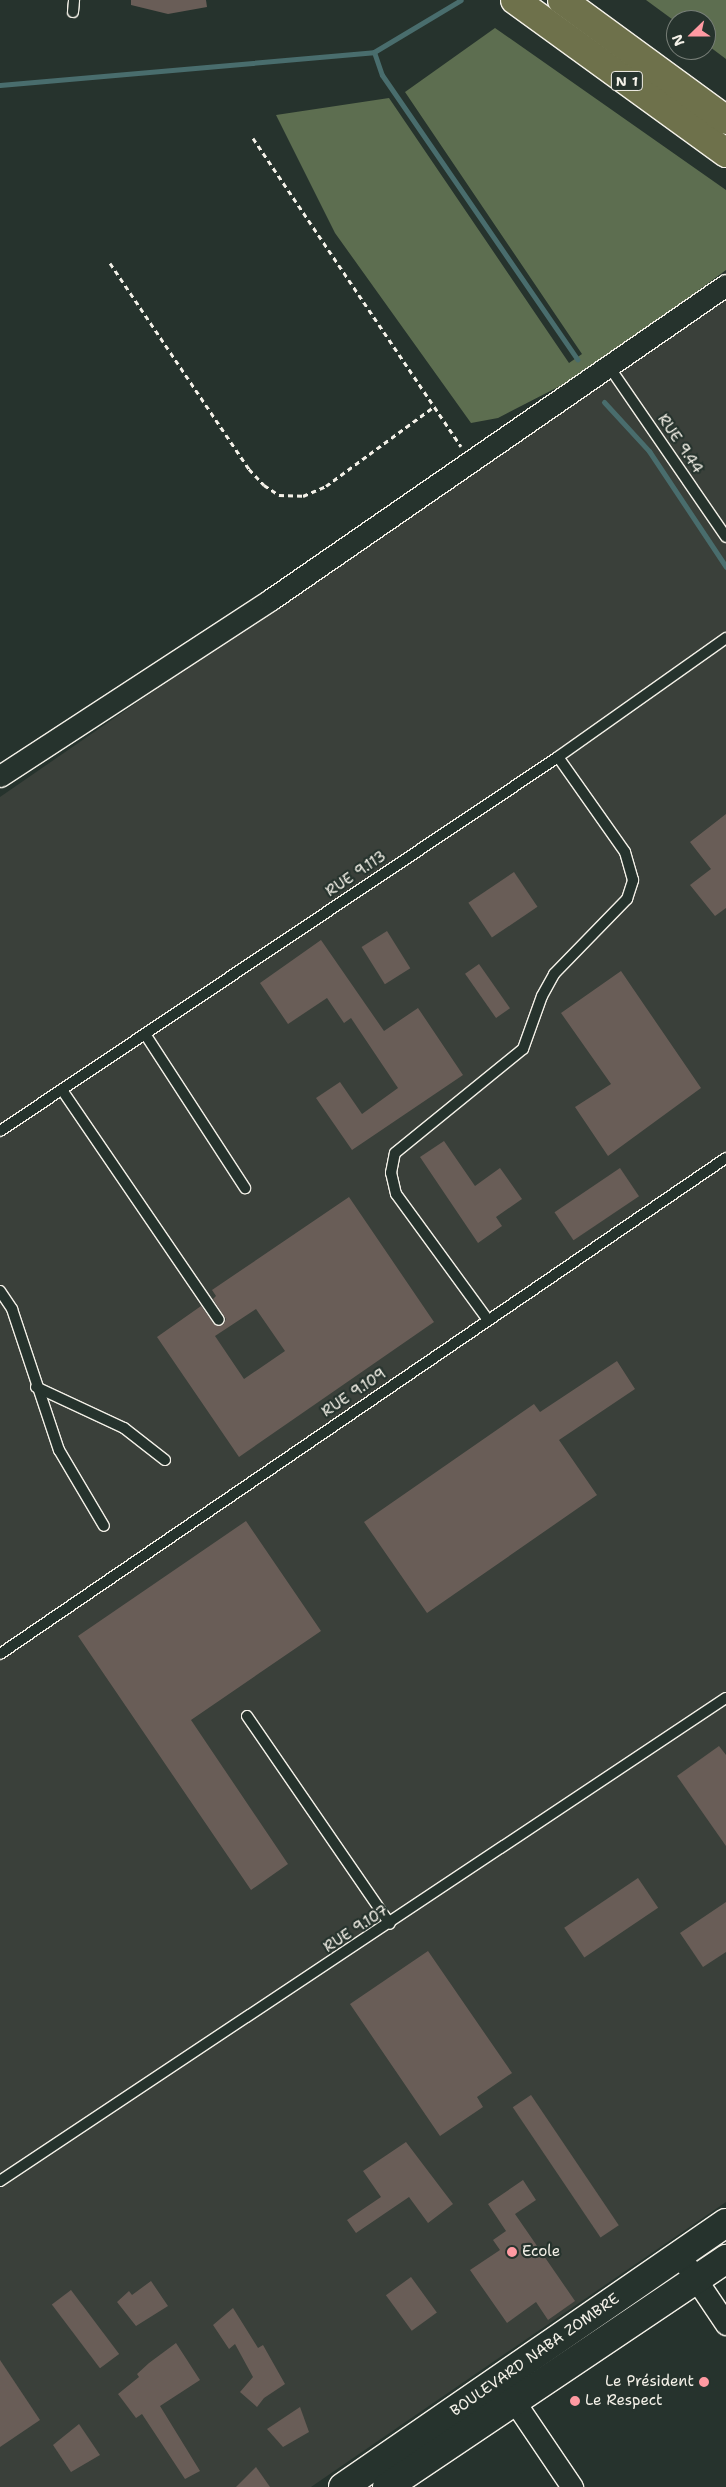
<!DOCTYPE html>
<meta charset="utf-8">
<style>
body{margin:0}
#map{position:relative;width:726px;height:2487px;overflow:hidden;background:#26332d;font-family:"Shantell Sans",sans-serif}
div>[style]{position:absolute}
.built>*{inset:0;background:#3a403a}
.green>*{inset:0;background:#5d6e50}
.stream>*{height:5px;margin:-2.5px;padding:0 2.5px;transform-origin:2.5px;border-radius:2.5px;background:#496d6d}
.building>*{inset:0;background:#695d57;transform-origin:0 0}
.path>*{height:3px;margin-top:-1.5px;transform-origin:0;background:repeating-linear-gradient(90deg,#f4f1e8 0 5px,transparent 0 9px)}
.roads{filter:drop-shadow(1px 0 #f4f1e8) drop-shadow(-1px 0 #f4f1e8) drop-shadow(0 1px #f4f1e8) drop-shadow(0 -1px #f4f1e8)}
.service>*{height:10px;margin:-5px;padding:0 5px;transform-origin:5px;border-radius:5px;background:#26332d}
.minor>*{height:21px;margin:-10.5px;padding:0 10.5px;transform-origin:10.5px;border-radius:10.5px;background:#26332d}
.secondary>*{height:28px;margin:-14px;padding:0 14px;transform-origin:14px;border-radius:14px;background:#26332d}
.trunk>*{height:28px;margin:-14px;padding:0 14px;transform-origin:14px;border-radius:14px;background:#6e714b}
.dots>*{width:14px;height:14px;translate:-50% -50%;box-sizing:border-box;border:2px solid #26332d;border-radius:50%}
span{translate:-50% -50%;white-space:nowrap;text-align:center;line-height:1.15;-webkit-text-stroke:4.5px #26332d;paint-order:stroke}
.shield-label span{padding:1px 4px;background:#26332d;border:1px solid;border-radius:4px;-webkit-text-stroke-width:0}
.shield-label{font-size:14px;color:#f4f1e8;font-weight:700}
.street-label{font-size:15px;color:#f4f1e8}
.poi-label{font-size:15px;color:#f4f1e8}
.left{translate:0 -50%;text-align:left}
.right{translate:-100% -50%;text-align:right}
.north{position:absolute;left:666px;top:10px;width:50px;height:50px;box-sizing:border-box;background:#26332d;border:1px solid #787f78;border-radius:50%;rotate:248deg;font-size:14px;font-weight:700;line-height:20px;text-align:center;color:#f4f1e8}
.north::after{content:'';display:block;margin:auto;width:18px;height:22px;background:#ff9aa2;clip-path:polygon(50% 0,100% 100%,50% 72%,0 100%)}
</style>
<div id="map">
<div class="built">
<div style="clip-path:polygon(726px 296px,726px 2202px,311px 2487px,0 2487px,0 797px)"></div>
</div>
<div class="green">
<div style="clip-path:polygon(646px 0,726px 0,726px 59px,706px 44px,706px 20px,676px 22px)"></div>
<div style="clip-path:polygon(495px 28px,726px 190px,726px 270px,593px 369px,498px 418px,471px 423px,335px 233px,276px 115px,389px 98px,569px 363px,582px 354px,405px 92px)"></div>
</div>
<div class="stream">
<div style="left:374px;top:52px;width:24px;rotate:71deg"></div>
<div style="left:382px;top:75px;width:345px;rotate:55.5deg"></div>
<div style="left:0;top:85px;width:375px;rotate:-5deg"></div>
<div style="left:374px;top:52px;width:101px;rotate:-30.9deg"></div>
<div style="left:604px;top:402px;width:67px;rotate:47.4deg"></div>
<div style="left:649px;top:451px;width:139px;rotate:56.4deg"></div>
</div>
<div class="building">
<div style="clip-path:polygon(131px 0,206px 0,207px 7px,168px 14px,131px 5px)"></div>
<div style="clip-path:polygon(726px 814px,726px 908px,715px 916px,690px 885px,711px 869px,690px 842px)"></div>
<div style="left:514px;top:872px;width:42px;height:55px;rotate:56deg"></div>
<div style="left:387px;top:931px;width:44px;height:30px;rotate:58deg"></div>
<div style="clip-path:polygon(321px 940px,384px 1031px,418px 1008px,463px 1075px,352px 1150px,316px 1098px,340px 1082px,362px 1114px,398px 1088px,351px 1018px,344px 1023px,327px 998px,288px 1024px,260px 983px)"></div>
<div style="left:479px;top:964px;width:54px;height:17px;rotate:55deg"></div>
<div style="clip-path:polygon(621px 971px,701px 1088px,608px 1156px,575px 1107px,611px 1084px,561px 1013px)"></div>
<div style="clip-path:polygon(444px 1141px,475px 1186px,500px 1168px,522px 1199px,496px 1217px,502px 1226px,478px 1243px,420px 1157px)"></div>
<div style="left:620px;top:1168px;width:34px;height:79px;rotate:56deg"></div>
<div style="clip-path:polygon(evenodd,349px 1197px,434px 1322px,239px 1457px,157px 1337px,201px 1306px,214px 1324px,223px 1325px,226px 1319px,213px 1299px,216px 1296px,212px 1290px,349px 1197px,256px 1309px,285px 1351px,244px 1379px,215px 1336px,256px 1309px)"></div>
<div style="clip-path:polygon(617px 1361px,635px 1389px,559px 1440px,597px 1495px,427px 1613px,364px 1522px,534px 1404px,540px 1412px)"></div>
<div style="clip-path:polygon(246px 1521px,321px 1631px,191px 1720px,288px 1864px,251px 1890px,78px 1636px)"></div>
<div style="clip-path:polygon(719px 1746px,726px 1755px,726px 1846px,677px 1776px)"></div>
<div style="left:638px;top:1878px;width:36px;height:89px;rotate:56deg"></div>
<div style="clip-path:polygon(726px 1902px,726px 1952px,703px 1967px,680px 1933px)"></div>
<div style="clip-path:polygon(428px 1951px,512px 2073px,477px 2097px,483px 2107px,440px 2136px,350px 2004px)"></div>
<div style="left:531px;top:2095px;width:157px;height:22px;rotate:56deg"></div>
<div style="clip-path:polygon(406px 2142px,453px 2204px,428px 2223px,409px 2197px,356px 2233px,347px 2220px,381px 2197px,363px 2171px)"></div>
<div style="clip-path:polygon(523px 2180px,536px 2200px,515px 2214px,575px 2301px,548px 2320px,536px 2302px,507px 2323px,470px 2270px,500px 2250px,493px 2240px,506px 2231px,488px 2204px)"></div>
<div style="left:411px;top:2277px;width:44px;height:31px;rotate:54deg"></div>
<div style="clip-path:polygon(151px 2281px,168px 2306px,136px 2326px,117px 2302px,129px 2291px,132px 2295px)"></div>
<div style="left:71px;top:2290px;width:80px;height:24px;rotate:53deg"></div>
<div style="clip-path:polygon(233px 2308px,258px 2348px,263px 2345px,285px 2384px,264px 2398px,257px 2407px,240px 2392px,253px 2377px,235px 2344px,229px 2349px,213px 2325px)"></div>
<div style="clip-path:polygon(176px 2343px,200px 2380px,160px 2406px,200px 2471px,185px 2479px,142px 2414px,136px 2418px,118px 2394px,139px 2377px,137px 2374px,149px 2363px)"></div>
<div style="clip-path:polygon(0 2360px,40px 2420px,0 2447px)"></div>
<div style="clip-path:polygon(300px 2407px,309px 2432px,283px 2447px,267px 2429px)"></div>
<div style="clip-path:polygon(79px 2424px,100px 2455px,71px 2472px,53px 2445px)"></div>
<div style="clip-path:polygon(256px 2467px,270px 2487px,236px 2487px)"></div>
</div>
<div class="path">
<div style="left:253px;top:138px;width:372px;rotate:56deg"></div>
<div style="left:110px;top:263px;width:249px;rotate:56deg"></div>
<div style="left:249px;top:469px;width:22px;rotate:47deg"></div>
<div style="left:264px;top:485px;width:18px;rotate:34deg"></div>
<div style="left:279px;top:495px;width:24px;rotate:2deg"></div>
<div style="left:303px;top:496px;width:25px;rotate:-23deg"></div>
<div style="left:326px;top:486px;width:135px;rotate:-36.3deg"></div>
</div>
<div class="roads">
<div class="service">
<div style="left:73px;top:12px;width:12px;rotate:-85deg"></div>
<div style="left:610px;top:368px;width:205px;rotate:55.5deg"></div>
<div style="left:145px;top:1034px;width:184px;rotate:57deg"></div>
<div style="left:62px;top:1090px;width:278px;rotate:55.7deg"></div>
<div style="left:0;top:1131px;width:672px;rotate:-33.83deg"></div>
<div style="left:558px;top:757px;width:206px;rotate:-35.3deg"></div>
<div style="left:0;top:1291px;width:22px;rotate:56deg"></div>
<div style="left:12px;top:1309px;width:149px;rotate:71.6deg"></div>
<div style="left:59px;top:1450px;width:88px;rotate:59.4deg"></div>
<div style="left:488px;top:1320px;width:156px;rotate:-126.1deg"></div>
<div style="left:396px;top:1194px;width:22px;rotate:-103deg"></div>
<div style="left:391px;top:1173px;width:20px;rotate:-79deg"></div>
<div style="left:395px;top:1153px;width:165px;rotate:-39.1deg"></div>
<div style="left:523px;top:1049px;width:56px;rotate:-70.3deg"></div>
<div style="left:542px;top:996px;width:25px;rotate:-61deg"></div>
<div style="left:554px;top:974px;width:105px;rotate:-45.8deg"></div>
<div style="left:627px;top:899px;width:20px;rotate:-72deg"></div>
<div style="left:633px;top:880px;width:29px;rotate:-106deg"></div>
<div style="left:625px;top:852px;width:116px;rotate:-125.2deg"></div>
<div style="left:36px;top:1387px;width:97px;rotate:25deg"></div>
<div style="left:124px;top:1428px;width:52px;rotate:38deg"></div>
<div style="left:0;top:1654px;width:879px;rotate:-34.34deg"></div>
<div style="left:247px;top:1716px;width:252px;rotate:55.5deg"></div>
<div style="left:0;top:2181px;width:872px;rotate:-33.64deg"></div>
</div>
<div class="minor">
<div style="left:0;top:776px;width:322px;rotate:-33.1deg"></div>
<div style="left:270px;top:600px;width:554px;rotate:-34.64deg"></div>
<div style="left:687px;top:2266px;width:70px;rotate:56.1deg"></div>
<div style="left:514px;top:2401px;width:104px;rotate:56deg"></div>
</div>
<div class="secondary">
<div style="left:343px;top:2487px;width:465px;rotate:-34.6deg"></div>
<div style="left:387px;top:2487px;width:409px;rotate:-33.9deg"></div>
</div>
<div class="trunk">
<div style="left:515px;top:0;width:261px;rotate:35.9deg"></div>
<div style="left:562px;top:0;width:203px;rotate:36.2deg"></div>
</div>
</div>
<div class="dots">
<div style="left:512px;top:2252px;background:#ff9aa2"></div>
<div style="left:704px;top:2382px;background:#ff9aa2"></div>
<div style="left:575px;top:2401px;background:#ff9aa2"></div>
</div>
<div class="shield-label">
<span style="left:627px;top:81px">N 1</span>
</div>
<div class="street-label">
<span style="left:680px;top:444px;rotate:56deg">RUE 9.44</span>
<span style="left:356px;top:874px;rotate:-34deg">RUE 9.113</span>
<span style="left:354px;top:1393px;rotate:-34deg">RUE 9.109</span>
<span style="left:356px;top:1929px;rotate:-33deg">RUE 9.107</span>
<span style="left:535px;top:2355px;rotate:-35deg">BOULEVARD NABA ZOMBRE</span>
</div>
<div class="poi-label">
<span class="left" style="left:522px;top:2252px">Ecole</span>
<span class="right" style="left:694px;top:2382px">Le Président</span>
<span class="left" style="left:585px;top:2401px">Le Respect</span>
</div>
<div class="north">N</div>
</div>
